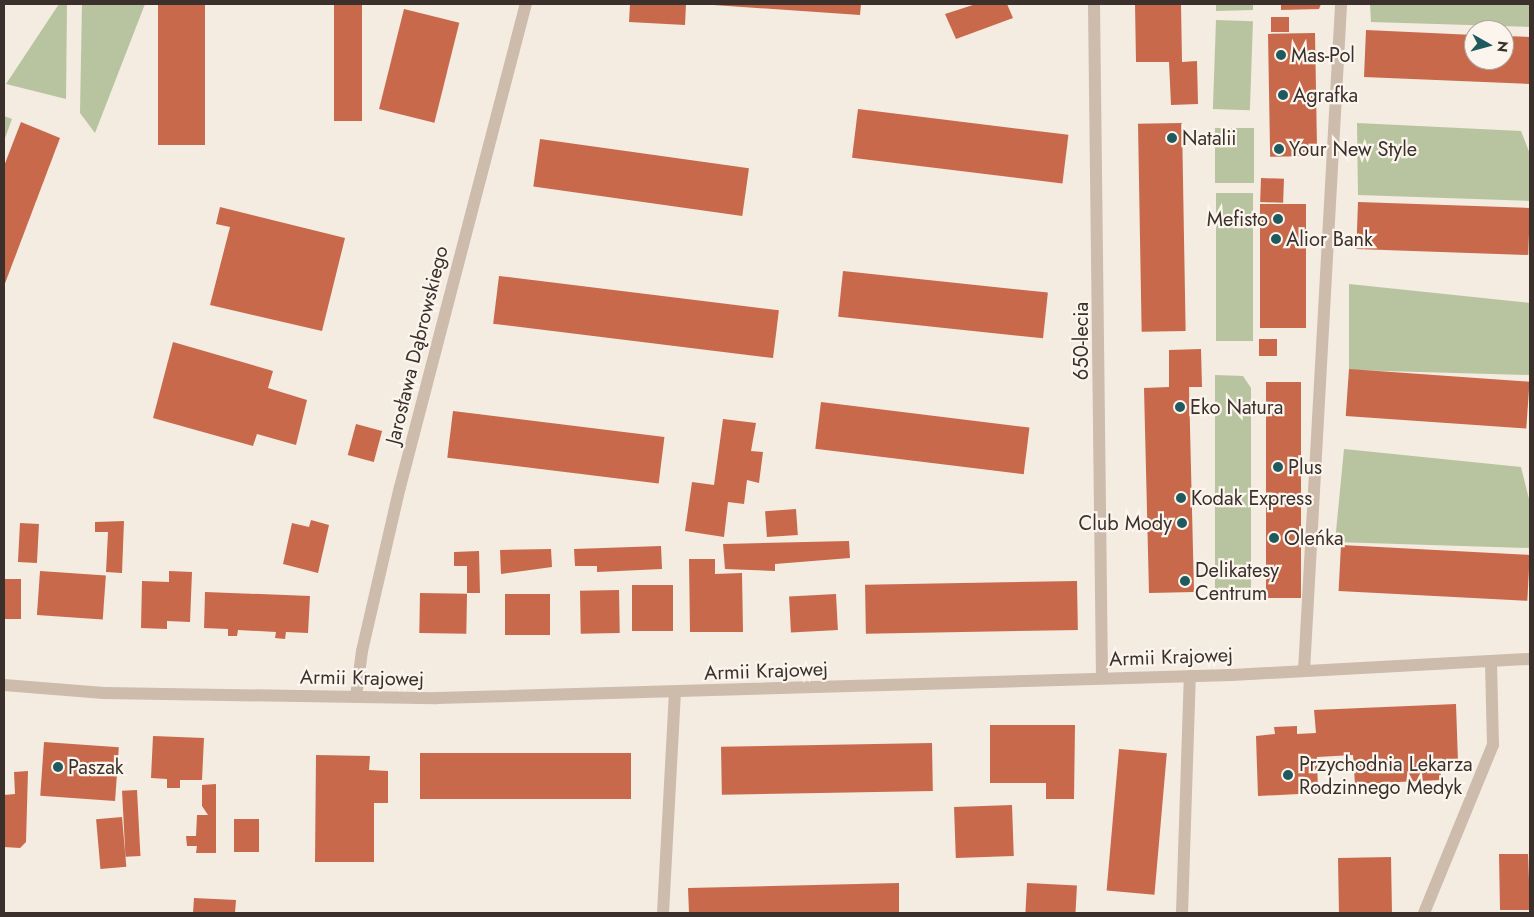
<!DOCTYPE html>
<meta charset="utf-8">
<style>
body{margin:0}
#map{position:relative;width:1534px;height:917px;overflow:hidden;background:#f4ebe1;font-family:Jost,sans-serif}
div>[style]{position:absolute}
.green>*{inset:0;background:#b8c4a0;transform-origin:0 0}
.building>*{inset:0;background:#c8694b;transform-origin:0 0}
.minor>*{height:12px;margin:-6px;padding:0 6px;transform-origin:6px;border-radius:6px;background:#cdbbac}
.dots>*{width:14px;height:14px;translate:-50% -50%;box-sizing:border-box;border:2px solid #fbf5ee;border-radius:50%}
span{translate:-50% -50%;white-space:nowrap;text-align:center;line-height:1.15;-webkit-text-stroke:4.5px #fbf5ee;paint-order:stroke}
.poi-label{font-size:20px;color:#3b302b}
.left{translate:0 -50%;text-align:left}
.right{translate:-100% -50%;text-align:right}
.street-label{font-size:20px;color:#3b302b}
.frame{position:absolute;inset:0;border:5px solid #3b302b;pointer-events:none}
.north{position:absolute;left:1464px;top:20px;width:50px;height:50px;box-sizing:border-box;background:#fbf5ee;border:1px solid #aea6a0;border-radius:50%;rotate:97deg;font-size:14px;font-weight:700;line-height:20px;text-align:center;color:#3b302b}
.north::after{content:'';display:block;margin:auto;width:18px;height:22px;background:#1f5a5e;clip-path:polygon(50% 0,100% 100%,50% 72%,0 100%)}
</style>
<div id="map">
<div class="green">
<div style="clip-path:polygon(59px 4px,67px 4px,66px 99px,6px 84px)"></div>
<div style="clip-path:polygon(82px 4px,145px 4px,95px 133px,80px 113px)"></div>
<div style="clip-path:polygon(1216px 4px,1253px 4px,1253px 10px,1216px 11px)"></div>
<div style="clip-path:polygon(1370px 4px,1530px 4px,1530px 27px,1371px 22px)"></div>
<div style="left:1216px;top:20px;width:37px;height:89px;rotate:2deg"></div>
<div style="clip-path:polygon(4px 116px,12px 119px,4px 141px)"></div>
<div style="clip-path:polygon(1357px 123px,1521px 131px,1530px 154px,1530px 201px,1358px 195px)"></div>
<div style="left:1215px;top:128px;width:39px;height:55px"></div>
<div style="left:1216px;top:193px;width:37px;height:148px"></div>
<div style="clip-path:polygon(1349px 284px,1530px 303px,1530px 375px,1349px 370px)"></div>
<div style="clip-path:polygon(1215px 375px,1243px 376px,1251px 388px,1251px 595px,1215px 597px)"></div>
<div style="clip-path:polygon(1344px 449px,1521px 467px,1530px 503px,1530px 548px,1335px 542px)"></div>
</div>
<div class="building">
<div style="left:158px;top:4px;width:47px;height:141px"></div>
<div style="left:334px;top:4px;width:28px;height:117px"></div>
<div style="clip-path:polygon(630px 4px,686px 4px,685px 25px,629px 22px)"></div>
<div style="clip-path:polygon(699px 4px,861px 4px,860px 15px)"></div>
<div style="clip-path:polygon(976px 4px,1007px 4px,1013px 18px,956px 39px,945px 14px)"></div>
<div style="clip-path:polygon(1135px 4px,1181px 4px,1182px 62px,1197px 61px,1198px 104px,1171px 105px,1169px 62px,1136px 62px)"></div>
<div style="clip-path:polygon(1281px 4px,1321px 4px,1319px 9px,1281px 10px)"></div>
<div style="left:404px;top:9px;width:57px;height:103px;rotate:14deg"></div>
<div style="left:1271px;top:17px;width:18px;height:15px"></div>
<div style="clip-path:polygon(1366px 30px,1474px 35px,1474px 60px,1504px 60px,1504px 36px,1530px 37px,1530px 84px,1364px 77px)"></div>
<div style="left:1315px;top:33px;width:123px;height:47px;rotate:89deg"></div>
<div style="left:858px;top:109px;width:212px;height:49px;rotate:7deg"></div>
<div style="clip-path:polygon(21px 122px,60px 138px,4px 286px,4px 166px)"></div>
<div style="left:1182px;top:123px;width:208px;height:44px;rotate:89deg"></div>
<div style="left:540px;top:139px;width:211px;height:48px;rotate:8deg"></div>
<div style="left:1261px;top:178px;width:23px;height:24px;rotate:2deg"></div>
<div style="left:1358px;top:202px;width:172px;height:47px;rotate:2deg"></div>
<div style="left:1306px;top:204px;width:124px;height:46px;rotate:90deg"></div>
<div style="clip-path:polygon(220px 207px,345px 238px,322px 331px,210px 305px,230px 227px,216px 224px)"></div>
<div style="left:843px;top:271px;width:206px;height:46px;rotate:6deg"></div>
<div style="left:499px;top:276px;width:282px;height:48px;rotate:7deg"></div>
<div style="left:1259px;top:339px;width:18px;height:17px"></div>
<div style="clip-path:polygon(173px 342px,273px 371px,268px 388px,307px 400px,296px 445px,257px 434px,253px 446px,153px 418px)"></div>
<div style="clip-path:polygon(1201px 349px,1202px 387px,1189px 387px,1194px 592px,1149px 593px,1144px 388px,1169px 387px,1169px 350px)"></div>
<div style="left:1349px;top:369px;width:181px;height:47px;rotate:4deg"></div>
<div style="left:1266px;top:382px;width:35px;height:216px"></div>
<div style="left:821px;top:402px;width:210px;height:47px;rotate:7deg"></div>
<div style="left:453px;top:411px;width:213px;height:47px;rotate:7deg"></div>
<div style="clip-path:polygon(723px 419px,756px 423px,751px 451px,763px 452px,759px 483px,747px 480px,744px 504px,728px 502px,724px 537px,685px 531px,692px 482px,714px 485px)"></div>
<div style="left:356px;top:424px;width:27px;height:32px;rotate:15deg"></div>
<div style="left:796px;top:509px;width:26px;height:31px;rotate:86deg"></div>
<div style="clip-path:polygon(311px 520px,329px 525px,318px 573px,283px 564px,292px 523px,309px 527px)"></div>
<div style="clip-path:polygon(124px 521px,122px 573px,106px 572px,108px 532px,95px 532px,95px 522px)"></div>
<div style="left:20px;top:523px;width:19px;height:39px;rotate:3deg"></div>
<div style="clip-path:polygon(849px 541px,850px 558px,775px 564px,775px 571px,725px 569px,723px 544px)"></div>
<div style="left:1341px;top:545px;width:189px;height:46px;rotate:3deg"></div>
<div style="clip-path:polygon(661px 546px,662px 569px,597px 572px,597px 566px,575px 566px,574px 549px)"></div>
<div style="clip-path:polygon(551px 549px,552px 567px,501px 574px,500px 550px)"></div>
<div style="clip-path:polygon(479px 551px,480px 593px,467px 593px,467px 566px,454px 566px,454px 552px)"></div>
<div style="clip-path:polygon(689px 559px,715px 559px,715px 574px,742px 573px,743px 632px,690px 632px)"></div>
<div style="left:40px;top:571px;width:66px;height:44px;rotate:4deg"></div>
<div style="clip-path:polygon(169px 571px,192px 572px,190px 622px,167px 621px,167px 629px,141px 628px,142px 581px,169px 582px)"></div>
<div style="left:4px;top:579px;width:17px;height:40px"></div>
<div style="left:1077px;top:581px;width:49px;height:212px;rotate:89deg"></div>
<div style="left:673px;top:585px;width:46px;height:41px;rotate:90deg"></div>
<div style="left:619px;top:590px;width:43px;height:39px;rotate:89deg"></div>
<div style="clip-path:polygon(205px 592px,310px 596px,308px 633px,286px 632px,285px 639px,275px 638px,276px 632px,238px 630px,237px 636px,228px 636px,228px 629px,204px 628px)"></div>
<div style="left:420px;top:593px;width:47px;height:40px;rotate:1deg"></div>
<div style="left:550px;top:594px;width:41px;height:45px;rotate:90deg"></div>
<div style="left:836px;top:594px;width:36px;height:47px;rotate:87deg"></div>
<div style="clip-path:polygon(1456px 704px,1458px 762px,1440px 763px,1441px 780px,1355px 784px,1353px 755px,1317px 757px,1318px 793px,1258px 796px,1256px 736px,1275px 734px,1274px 727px,1297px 726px,1297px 734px,1316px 733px,1314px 710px)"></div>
<div style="clip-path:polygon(990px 725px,1075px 725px,1074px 799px,1046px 799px,1046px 783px,990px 783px)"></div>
<div style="clip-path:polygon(153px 736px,204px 738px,202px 780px,180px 780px,180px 788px,167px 788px,167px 779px,151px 778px)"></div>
<div style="left:44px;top:742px;width:75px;height:54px;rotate:4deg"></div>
<div style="left:932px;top:743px;width:48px;height:211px;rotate:89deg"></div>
<div style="left:1119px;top:749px;width:48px;height:142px;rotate:5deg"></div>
<div style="left:631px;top:753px;width:46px;height:211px;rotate:90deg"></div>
<div style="clip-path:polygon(316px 755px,370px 756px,369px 770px,388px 771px,388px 803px,374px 803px,374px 862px,315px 862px)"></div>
<div style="clip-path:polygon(28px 771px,26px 842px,20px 848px,4px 847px,4px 795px,15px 794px,14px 772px)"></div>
<div style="clip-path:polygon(216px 784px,216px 853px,196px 853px,197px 846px,187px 846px,186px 836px,196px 836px,197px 815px,208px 815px,202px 806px,202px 785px)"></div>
<div style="left:137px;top:790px;width:66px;height:15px;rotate:87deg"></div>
<div style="left:1012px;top:805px;width:51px;height:58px;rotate:88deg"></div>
<div style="left:122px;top:817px;width:50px;height:26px;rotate:85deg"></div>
<div style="left:234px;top:819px;width:25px;height:33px"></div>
<div style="clip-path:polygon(1528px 850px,1530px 910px,1500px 910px,1499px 854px,1528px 854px)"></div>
<div style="left:1391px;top:857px;width:56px;height:53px;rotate:89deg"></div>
<div style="clip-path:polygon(899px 883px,899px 913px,689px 913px,688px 888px)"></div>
<div style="left:1027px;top:883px;width:50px;height:30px;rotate:3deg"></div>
<div style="clip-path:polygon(194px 898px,236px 900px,235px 913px,193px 913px)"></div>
</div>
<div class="minor">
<div style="left:1094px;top:4px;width:674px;rotate:89.32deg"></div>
<div style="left:1304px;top:671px;width:668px;rotate:-86.82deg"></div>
<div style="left:4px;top:685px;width:100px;rotate:4.6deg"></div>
<div style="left:104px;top:693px;width:333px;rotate:0.9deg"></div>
<div style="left:437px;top:698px;width:795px;rotate:-1.66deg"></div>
<div style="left:1232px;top:675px;width:298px;rotate:-3.1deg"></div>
<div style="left:356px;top:697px;width:46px;rotate:-82.6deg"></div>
<div style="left:362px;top:651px;width:168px;rotate:-77deg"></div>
<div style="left:400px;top:487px;width:499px;rotate:-75.4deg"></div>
<div style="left:663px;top:913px;width:220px;rotate:-86.9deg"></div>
<div style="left:1182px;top:913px;width:237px;rotate:-88.1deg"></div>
<div style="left:1424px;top:913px;width:182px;rotate:-67.7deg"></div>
<div style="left:1493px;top:745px;width:82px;rotate:-91.4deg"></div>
</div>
<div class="dots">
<div style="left:1281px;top:55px;background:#1f5a5e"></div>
<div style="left:1283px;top:95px;background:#1f5a5e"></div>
<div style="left:1172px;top:138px;background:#1f5a5e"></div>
<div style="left:1279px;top:149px;background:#1f5a5e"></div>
<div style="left:1278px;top:219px;background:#1f5a5e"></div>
<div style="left:1276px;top:239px;background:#1f5a5e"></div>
<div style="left:1180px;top:407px;background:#1f5a5e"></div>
<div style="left:1278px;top:467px;background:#1f5a5e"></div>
<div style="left:1181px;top:498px;background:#1f5a5e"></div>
<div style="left:1182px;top:523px;background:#1f5a5e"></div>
<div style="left:1274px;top:538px;background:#1f5a5e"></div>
<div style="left:1185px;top:581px;background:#1f5a5e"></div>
<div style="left:58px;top:767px;background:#1f5a5e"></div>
<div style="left:1288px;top:775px;background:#1f5a5e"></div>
</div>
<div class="poi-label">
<span class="left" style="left:1291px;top:55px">Mas-Pol</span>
<span class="left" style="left:1293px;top:95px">Agrafka</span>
<span class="left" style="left:1182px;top:138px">Natalii</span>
<span class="left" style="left:1289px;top:149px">Your New Style</span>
<span class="right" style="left:1268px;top:219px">Mefisto</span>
<span class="left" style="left:1286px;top:239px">Alior Bank</span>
<span class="left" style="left:1190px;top:407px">Eko Natura</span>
<span class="left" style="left:1288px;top:467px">Plus</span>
<span class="left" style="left:1191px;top:498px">Kodak Express</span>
<span class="right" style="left:1172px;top:523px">Club Mody</span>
<span class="left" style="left:1284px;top:538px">Oleńka</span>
<span class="left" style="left:1195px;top:582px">Delikatesy<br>Centrum</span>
<span class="left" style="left:1299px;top:776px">Przychodnia Lekarza<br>Rodzinnego Medyk</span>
<span class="left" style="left:68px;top:767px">Paszak</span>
</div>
<div class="street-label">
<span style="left:1081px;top:341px;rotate:-90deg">650-lecia</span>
<span style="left:417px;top:345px;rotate:-76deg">Jarosława Dąbrowskiego</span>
<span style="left:1171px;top:657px;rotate:-2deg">Armii Krajowej</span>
<span style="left:766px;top:671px;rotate:-2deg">Armii Krajowej</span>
<span style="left:362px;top:678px;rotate:1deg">Armii Krajowej</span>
</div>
<div class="frame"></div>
<div class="north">N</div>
</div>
